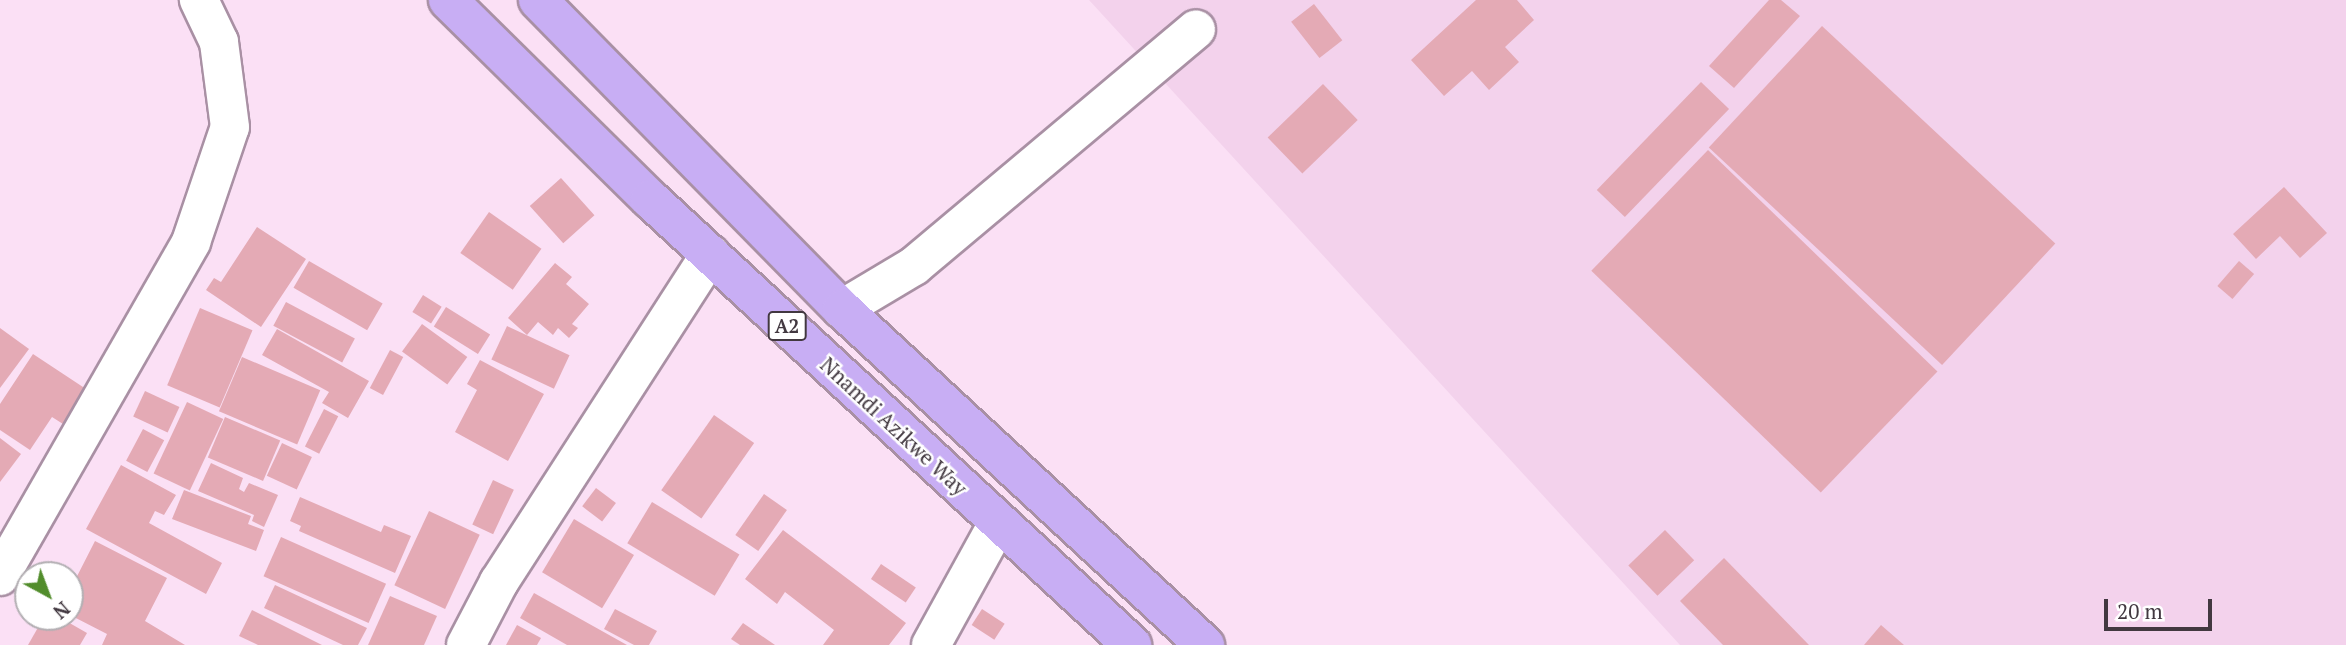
<!DOCTYPE html>
<style>
body{margin:0}
#map{position:relative;width:2346px;height:645px;overflow:hidden;background:#fbe0f5;font-family:"PT Serif",serif}
div>[style]{position:absolute}
.built>*{inset:0;background:#f3d2ec}
.building>*{inset:0;background:#e4aab5;transform-origin:0 0}
.roads{filter:drop-shadow(2px 0 #a990a4) drop-shadow(-2px 0 #a990a4) drop-shadow(0 2px #a990a4) drop-shadow(0 -2px #a990a4)}
.minor>*{height:38px;margin:-19px;padding:0 19px;transform-origin:19px;border-radius:19px;background:#fff}
.highway>*{height:38px;margin:-19px;padding:0 19px;transform-origin:19px;border-radius:19px;background:#c8aef4}
span{translate:-50% -50%;white-space:nowrap;text-align:center;line-height:1.15;-webkit-text-stroke:5px #fff;paint-order:stroke}
.shield-label span{padding:2px 5px;background:#fff;border:2px solid;border-radius:5px;-webkit-text-stroke-width:0}
.shield-label{font-size:19px;color:#423840;font-weight:700}
.street-label{font-size:21px;color:#423840}
.north{position:absolute;left:14px;top:561px;width:70px;height:70px;box-sizing:border-box;background:#fff;border:2px solid #b3afb3;border-radius:50%;rotate:139deg;font-size:19px;font-weight:700;line-height:28px;text-align:center;color:#423840}
.north::after{content:'';display:block;margin:auto;width:24px;height:32px;background:#528d2c;clip-path:polygon(50% 0,100% 100%,50% 72%,0 100%)}
.scale{position:absolute;left:2104px;top:599px;width:108px;height:32px;box-sizing:border-box;border:4px solid #423840;border-top:0;padding-left:9px;font-size:21px;line-height:24px;white-space:nowrap;color:#423840;-webkit-text-stroke:5px #fff;paint-order:stroke}
</style>
<div id="map">
<div class="built">
<div style="clip-path:polygon(1089px 0,2346px 0,2346px 645px,1680px 645px)"></div>
</div>
<div class="building">
<div style="clip-path:polygon(1476px 0,1517px 0,1534px 20px,1505px 47px,1519px 62px,1489px 90px,1472px 71px,1444px 96px,1411px 60px)"></div>
<div style="clip-path:polygon(1769px 0,1781px 0,1800px 16px,1734px 88px,1709px 66px)"></div>
<div style="left:1314px;top:4px;width:46px;height:29px;rotate:52deg"></div>
<div style="left:1822px;top:26px;width:319px;height:166px;rotate:43deg"></div>
<div style="left:1701px;top:82px;width:39px;height:150px;rotate:44deg"></div>
<div style="left:1323px;top:84px;width:50px;height:77px;rotate:46deg"></div>
<div style="left:1708px;top:150px;width:319px;height:168px;rotate:44deg"></div>
<div style="left:561px;top:178px;width:50px;height:42px;rotate:48deg"></div>
<div style="clip-path:polygon(2284px 187px,2327px 233px,2300px 258px,2280px 236px,2256px 259px,2233px 234px)"></div>
<div style="left:489px;top:212px;width:64px;height:50px;rotate:35deg"></div>
<div style="clip-path:polygon(257px 227px,306px 259px,261px 327px,206px 290px,214px 278px,221px 282px)"></div>
<div style="left:309px;top:261px;width:85px;height:31px;rotate:30deg"></div>
<div style="left:2239px;top:261px;width:20px;height:33px;rotate:41deg"></div>
<div style="clip-path:polygon(555px 263px,572px 277px,566px 284px,589px 304px,572px 324px,578px 328px,569px 338px,558px 328px,553px 335px,538px 322px,527px 335px,508px 318px)"></div>
<div style="left:423px;top:295px;width:22px;height:20px;rotate:32deg"></div>
<div style="left:286px;top:302px;width:78px;height:27px;rotate:28deg"></div>
<div style="left:446px;top:307px;width:52px;height:23px;rotate:32deg"></div>
<div style="left:200px;top:308px;width:57px;height:84px;rotate:23deg"></div>
<div style="left:422px;top:324px;width:56px;height:34px;rotate:36deg"></div>
<div style="left:507px;top:326px;width:69px;height:37px;rotate:25deg"></div>
<div style="clip-path:polygon(0 328px,29px 349px,0 388px)"></div>
<div style="clip-path:polygon(277px 329px,369px 381px,348px 418px,322px 403px,329px 392px,262px 355px)"></div>
<div style="left:390px;top:350px;width:15px;height:43px;rotate:28deg"></div>
<div style="clip-path:polygon(33px 354px,86px 389px,63px 424px,52px 417px,30px 450px,0 430px,0 404px)"></div>
<div style="left:242px;top:357px;width:85px;height:59px;rotate:23deg"></div>
<div style="clip-path:polygon(480px 360px,544px 394px,508px 461px,455px 432px,477px 390px,467px 384px)"></div>
<div style="left:145px;top:391px;width:38px;height:28px;rotate:25deg"></div>
<div style="left:187px;top:402px;width:40px;height:79px;rotate:25deg"></div>
<div style="left:324px;top:409px;width:16px;height:42px;rotate:27deg"></div>
<div style="left:714px;top:415px;width:49px;height:92px;rotate:35deg"></div>
<div style="left:225px;top:417px;width:60px;height:44px;rotate:23deg"></div>
<div style="left:143px;top:429px;width:24px;height:36px;rotate:28deg"></div>
<div style="clip-path:polygon(0 438px,21px 454px,0 482px)"></div>
<div style="left:282px;top:443px;width:33px;height:36px;rotate:25deg"></div>
<div style="clip-path:polygon(211px 463px,243px 478px,239px 489px,244px 492px,249px 483px,278px 495px,264px 527px,252px 521px,254px 515px,198px 491px)"></div>
<div style="clip-path:polygon(121px 465px,176px 495px,164px 515px,155px 511px,149px 523px,222px 563px,206px 594px,86px 529px)"></div>
<div style="left:493px;top:480px;width:23px;height:49px;rotate:25deg"></div>
<div style="left:596px;top:488px;width:25px;height:23px;rotate:37deg"></div>
<div style="clip-path:polygon(184px 490px,251px 516px,248px 524px,264px 530px,256px 551px,172px 519px)"></div>
<div style="left:764px;top:494px;width:28px;height:50px;rotate:35deg"></div>
<div style="clip-path:polygon(300px 497px,381px 532px,384px 525px,411px 536px,395px 573px,299px 531px,301px 526px,290px 521px)"></div>
<div style="left:652px;top:502px;width:102px;height:48px;rotate:31deg"></div>
<div style="left:429px;top:511px;width:56px;height:82px;rotate:25deg"></div>
<div style="left:574px;top:519px;width:70px;height:62px;rotate:31deg"></div>
<div style="clip-path:polygon(783px 530px,906px 623px,889px 645px,823px 645px,834px 630px,785px 592px,777px 604px,745px 579px)"></div>
<div style="left:1665px;top:530px;width:42px;height:51px;rotate:46deg"></div>
<div style="left:281px;top:537px;width:115px;height:43px;rotate:24deg"></div>
<div style="clip-path:polygon(95px 541px,167px 578px,145px 621px,185px 645px,102px 645px,107px 634px,70px 615px,70px 590px)"></div>
<div style="clip-path:polygon(1724px 558px,1809px 645px,1723px 645px,1680px 601px)"></div>
<div style="left:881px;top:564px;width:42px;height:18px;rotate:34deg"></div>
<div style="clip-path:polygon(275px 585px,367px 628px,358px 645px,343px 645px,264px 608px)"></div>
<div style="clip-path:polygon(534px 593px,627px 645px,567px 645px,520px 618px)"></div>
<div style="clip-path:polygon(390px 596px,437px 616px,424px 645px,368px 645px)"></div>
<div style="clip-path:polygon(615px 609px,657px 631px,649px 645px,634px 645px,604px 629px)"></div>
<div style="left:982px;top:609px;width:27px;height:19px;rotate:33deg"></div>
<div style="clip-path:polygon(252px 610px,322px 645px,258px 645px,239px 636px)"></div>
<div style="clip-path:polygon(44px 617px,59px 617px,87px 633px,80px 645px,28px 645px)"></div>
<div style="clip-path:polygon(743px 623px,775px 645px,740px 645px,731px 639px)"></div>
<div style="clip-path:polygon(517px 625px,541px 638px,537px 645px,506px 645px)"></div>
<div style="clip-path:polygon(1881px 625px,1904px 645px,1864px 645px)"></div>
</div>
<div class="roads">
<div class="minor">
<div style="left:842px;top:309px;width:84px;rotate:-30.8deg"></div>
<div style="left:914px;top:266px;width:368px;rotate:-40deg"></div>
<div style="left:0;top:576px;width:385px;rotate:-60.2deg"></div>
<div style="left:191px;top:242px;width:121px;rotate:-71.3deg"></div>
<div style="left:230px;top:127px;width:86px;rotate:-97.4deg"></div>
<div style="left:219px;top:42px;width:47px;rotate:-115.5deg"></div>
<div style="left:466px;top:645px;width:71px;rotate:-62.4deg"></div>
<div style="left:499px;top:582px;width:390px;rotate:-57.2deg"></div>
<div style="left:931px;top:645px;width:139px;rotate:-61.2deg"></div>
</div>
<div class="highway">
<div style="left:448px;top:0;width:284px;rotate:44.6deg"></div>
<div style="left:650px;top:199px;width:657px;rotate:42.78deg"></div>
<div style="left:538px;top:0;width:433px;rotate:45.5deg"></div>
<div style="left:842px;top:309px;width:495px;rotate:42.8deg"></div>
</div>
</div>
<div class="shield-label">
<span style="left:787px;top:326px">A2</span>
</div>
<div class="street-label">
<span style="left:894px;top:426px;rotate:43deg">Nnamdi Azikwe Way</span>
</div>
<div class="north">N</div>
<div class="scale">20 m</div>
</div>
